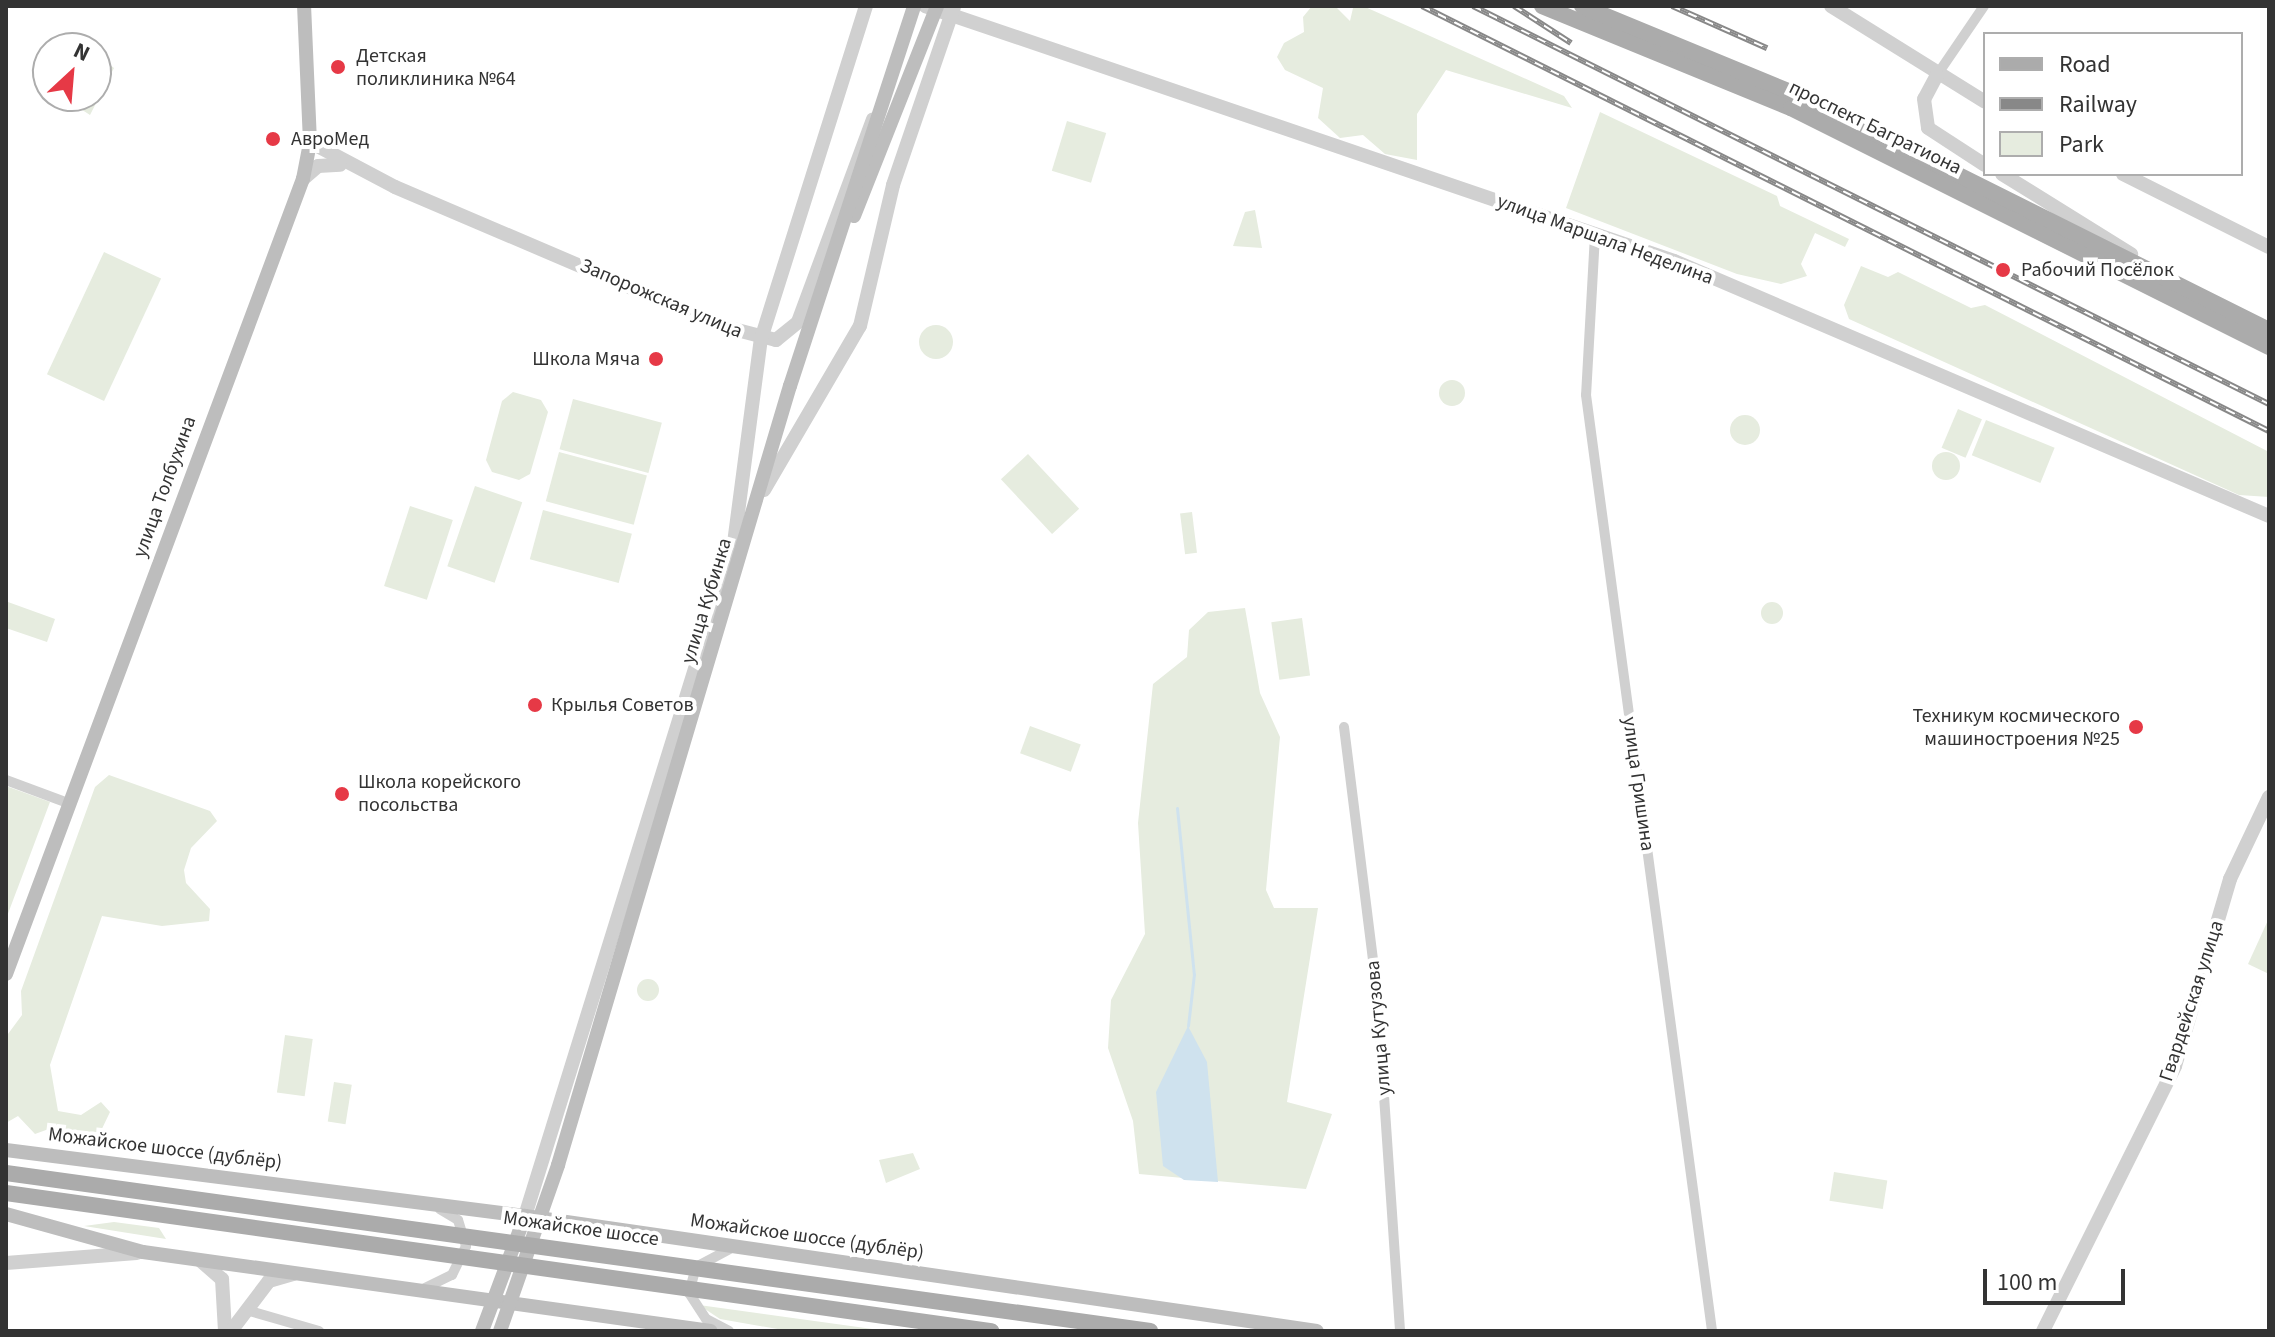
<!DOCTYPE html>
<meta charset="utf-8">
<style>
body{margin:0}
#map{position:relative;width:2275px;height:1337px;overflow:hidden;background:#fff;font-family:"Source Sans 3",sans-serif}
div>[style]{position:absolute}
.green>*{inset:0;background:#e6ecdf;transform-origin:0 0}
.round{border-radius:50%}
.water>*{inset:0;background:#cfe2ee}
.stream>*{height:3px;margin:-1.5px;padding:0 1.5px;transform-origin:1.5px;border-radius:1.5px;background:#cfe2ee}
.minor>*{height:10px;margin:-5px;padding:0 5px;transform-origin:5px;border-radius:5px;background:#d0d0d0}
.tertiary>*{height:14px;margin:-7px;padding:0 7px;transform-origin:7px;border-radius:7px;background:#d0d0d0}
.secondary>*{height:14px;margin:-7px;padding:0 7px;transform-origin:7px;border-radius:7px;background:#bdbdbd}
.primary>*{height:16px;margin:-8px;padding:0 8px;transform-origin:8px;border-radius:8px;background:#ababab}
.rail>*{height:6px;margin-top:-3px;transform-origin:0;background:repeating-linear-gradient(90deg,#fff 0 9px,#888 0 18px);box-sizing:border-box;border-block:2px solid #888}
.dots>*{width:22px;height:22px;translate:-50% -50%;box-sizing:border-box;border:4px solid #fff;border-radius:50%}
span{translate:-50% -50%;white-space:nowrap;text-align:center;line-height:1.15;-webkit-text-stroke:8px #fff;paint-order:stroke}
.poi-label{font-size:20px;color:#333}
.left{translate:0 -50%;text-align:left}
.right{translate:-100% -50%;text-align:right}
.street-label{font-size:20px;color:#333}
.frame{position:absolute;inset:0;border:8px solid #333;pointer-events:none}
.legend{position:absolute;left:1983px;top:32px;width:260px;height:144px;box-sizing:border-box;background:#fff;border:2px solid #adadad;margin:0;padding:10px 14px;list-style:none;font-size:24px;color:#333}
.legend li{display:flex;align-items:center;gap:16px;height:40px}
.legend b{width:40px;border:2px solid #adadad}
.north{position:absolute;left:32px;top:32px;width:80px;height:80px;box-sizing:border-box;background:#fff;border:2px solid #adadad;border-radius:50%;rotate:26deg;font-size:22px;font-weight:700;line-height:32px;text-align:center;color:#333}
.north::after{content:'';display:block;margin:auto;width:28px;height:36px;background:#e63946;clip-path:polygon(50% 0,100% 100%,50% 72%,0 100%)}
.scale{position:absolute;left:1983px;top:1269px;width:142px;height:36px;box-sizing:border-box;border:4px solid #333;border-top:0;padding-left:10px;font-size:24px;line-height:28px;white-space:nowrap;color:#333;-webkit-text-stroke:6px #fff;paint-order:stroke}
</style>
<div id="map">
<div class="green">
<div style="clip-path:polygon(1312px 6px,1335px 6px,1350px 21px,1353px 8px,1363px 6px,1564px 96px,1572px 108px,1446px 70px,1417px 114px,1417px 160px,1385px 154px,1363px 135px,1340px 138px,1318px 118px,1323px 88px,1285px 70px,1277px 57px,1284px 43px,1304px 32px,1303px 17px)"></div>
<div style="clip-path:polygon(96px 55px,114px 68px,90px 115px,70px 102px,96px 96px)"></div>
<div style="clip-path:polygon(1600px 112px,1777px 196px,1780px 206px,1849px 239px,1845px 247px,1815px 233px,1801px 264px,1807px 276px,1781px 284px,1737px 274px,1566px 208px)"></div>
<div style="left:1067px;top:121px;width:41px;height:52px;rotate:17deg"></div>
<div style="clip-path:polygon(1255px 210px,1262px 248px,1233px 246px,1245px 212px)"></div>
<div style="left:104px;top:252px;width:63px;height:135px;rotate:25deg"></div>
<div style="clip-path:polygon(1861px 266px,1888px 277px,1898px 272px,1971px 308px,1985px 305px,2269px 452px,2269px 497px,2239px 495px,1849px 319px,1844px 305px)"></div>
<div class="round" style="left:919px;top:325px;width:34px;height:34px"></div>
<div class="round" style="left:1439px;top:380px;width:26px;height:26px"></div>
<div style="clip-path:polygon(513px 392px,541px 400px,548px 412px,530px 474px,519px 480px,492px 472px,486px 460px,502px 401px)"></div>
<div style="left:573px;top:399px;width:92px;height:52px;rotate:15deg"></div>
<div style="left:1958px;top:409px;width:26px;height:42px;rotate:23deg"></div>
<div class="round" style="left:1730px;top:415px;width:30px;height:30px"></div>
<div style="left:1986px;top:420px;width:74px;height:38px;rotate:22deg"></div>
<div class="round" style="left:1932px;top:452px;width:28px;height:28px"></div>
<div style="left:559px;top:452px;width:91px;height:51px;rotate:15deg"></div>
<div style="left:1028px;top:454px;width:75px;height:37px;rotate:47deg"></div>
<div style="left:475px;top:486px;width:50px;height:85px;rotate:19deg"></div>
<div style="left:410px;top:506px;width:45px;height:84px;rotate:18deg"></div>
<div style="left:543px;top:510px;width:92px;height:51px;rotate:15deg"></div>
<div style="left:1192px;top:512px;width:41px;height:12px;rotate:83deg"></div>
<div style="clip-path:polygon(8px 602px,55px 619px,47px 642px,6px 628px)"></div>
<div class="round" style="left:1761px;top:602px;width:22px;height:22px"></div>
<div style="clip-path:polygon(1245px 608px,1260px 693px,1280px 737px,1266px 890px,1274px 908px,1318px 908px,1287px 1102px,1332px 1114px,1306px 1189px,1139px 1174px,1133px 1121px,1108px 1048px,1111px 1000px,1145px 934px,1138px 823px,1153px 684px,1187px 657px,1189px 630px,1208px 612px)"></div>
<div style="left:1302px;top:618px;width:58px;height:31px;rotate:82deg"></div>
<div style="left:1030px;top:726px;width:54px;height:29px;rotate:20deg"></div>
<div style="clip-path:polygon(109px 775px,210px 811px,217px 821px,191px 848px,184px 870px,186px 883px,210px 909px,209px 921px,162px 926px,102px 916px,50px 1065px,58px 1111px,81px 1115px,101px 1102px,110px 1112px,99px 1135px,89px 1138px,57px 1126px,35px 1134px,18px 1116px,6px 1123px,8px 1034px,22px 1015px,21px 991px,95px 787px)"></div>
<div style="clip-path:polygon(6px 786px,50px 802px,6px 919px)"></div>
<div style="clip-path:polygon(2269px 918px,2269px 974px,2248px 964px)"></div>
<div class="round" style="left:637px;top:979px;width:22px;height:22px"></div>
<div style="left:285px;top:1035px;width:28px;height:58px;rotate:8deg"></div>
<div style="left:334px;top:1082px;width:18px;height:40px;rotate:9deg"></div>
<div style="clip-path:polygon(913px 1153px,920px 1169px,886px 1183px,879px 1160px)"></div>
<div style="left:1834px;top:1172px;width:54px;height:29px;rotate:9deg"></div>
<div style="clip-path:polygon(114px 1222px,159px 1228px,166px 1239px,84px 1226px)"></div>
<div style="clip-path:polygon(699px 1305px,887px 1331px,789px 1331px,720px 1319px)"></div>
</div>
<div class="water">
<div style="clip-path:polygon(1188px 1026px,1207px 1062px,1218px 1182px,1184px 1180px,1163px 1166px,1156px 1092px)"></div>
</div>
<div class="stream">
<div style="left:1177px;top:808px;width:167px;rotate:84.2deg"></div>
<div style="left:1194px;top:974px;width:52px;rotate:96.6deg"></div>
</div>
<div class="minor">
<div style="left:1937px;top:75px;width:83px;rotate:-55.7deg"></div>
<div style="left:1595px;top:235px;width:160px;rotate:93.2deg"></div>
<div style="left:1586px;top:395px;width:944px;rotate:82.33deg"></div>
<div style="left:1344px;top:727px;width:268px;rotate:82.9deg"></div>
<div style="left:1377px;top:993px;width:339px;rotate:86.1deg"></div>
<div style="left:6px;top:780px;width:66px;rotate:20.4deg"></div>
<div style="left:425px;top:1288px;width:30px;rotate:-26deg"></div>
<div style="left:452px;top:1275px;width:32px;rotate:-64deg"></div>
<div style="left:466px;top:1246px;width:27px;rotate:-107deg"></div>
<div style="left:458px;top:1220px;width:21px;rotate:-149deg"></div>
<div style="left:246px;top:1310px;width:76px;rotate:16deg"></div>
<div style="left:729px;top:1331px;width:26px;rotate:-152deg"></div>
<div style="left:706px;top:1319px;width:31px;rotate:-123deg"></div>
<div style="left:689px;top:1293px;width:27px;rotate:-75deg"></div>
<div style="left:696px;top:1267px;width:38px;rotate:-28deg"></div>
</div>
<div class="tertiary">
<div style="left:925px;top:6px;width:791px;rotate:18.8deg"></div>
<div style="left:1674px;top:261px;width:647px;rotate:23.2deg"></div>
<div style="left:1831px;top:6px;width:181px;rotate:31.9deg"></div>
<div style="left:1937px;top:75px;width:27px;rotate:118deg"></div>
<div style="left:1924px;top:99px;width:29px;rotate:82deg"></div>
<div style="left:1928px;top:128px;width:68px;rotate:33deg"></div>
<div style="left:310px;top:142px;width:96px;rotate:27.9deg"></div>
<div style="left:395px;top:187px;width:351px;rotate:23.1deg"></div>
<div style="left:718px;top:325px;width:60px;rotate:14.5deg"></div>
<div style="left:776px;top:340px;width:28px;rotate:-39deg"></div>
<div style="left:798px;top:322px;width:216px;rotate:-69.7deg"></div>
<div style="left:2002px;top:174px;width:152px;rotate:31.8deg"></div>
<div style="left:2123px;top:174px;width:163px;rotate:26.6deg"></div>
<div style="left:303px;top:179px;width:20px;rotate:-41deg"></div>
<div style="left:318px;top:166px;width:22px;rotate:-3deg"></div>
<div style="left:764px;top:490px;width:190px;rotate:-59.7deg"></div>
<div style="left:860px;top:326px;width:145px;rotate:-76.8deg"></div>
<div style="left:893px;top:185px;width:188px;rotate:-71.1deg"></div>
<div style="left:525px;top:1216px;width:705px;rotate:-72.75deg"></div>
<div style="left:734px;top:543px;width:206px;rotate:-82.5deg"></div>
<div style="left:761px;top:339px;width:349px;rotate:-72.5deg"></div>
<div style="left:201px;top:1261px;width:28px;rotate:41deg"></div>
<div style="left:222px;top:1279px;width:52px;rotate:86.7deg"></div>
<div style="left:6px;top:1263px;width:131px;rotate:-4.4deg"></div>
<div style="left:231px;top:1331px;width:63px;rotate:-52.8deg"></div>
<div style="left:269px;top:1281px;width:26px;rotate:-16deg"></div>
<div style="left:2043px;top:1331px;width:296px;rotate:-63.5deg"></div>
<div style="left:2175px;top:1066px;width:195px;rotate:-73.6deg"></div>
<div style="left:2230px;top:879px;width:91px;rotate:-64.6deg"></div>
</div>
<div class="secondary">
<div style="left:854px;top:216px;width:226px;rotate:-68.4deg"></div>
<div style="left:6px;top:974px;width:849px;rotate:-69.52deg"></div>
<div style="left:303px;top:179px;width:38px;rotate:-79deg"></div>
<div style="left:310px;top:142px;width:136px;rotate:-92.5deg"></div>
<div style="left:6px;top:1150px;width:523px;rotate:7.25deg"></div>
<div style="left:525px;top:1216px;width:800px;rotate:8.26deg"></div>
<div style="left:6px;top:1214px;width:142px;rotate:15.5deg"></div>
<div style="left:143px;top:1252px;width:573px;rotate:7.92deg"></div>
<div style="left:482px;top:1331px;width:123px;rotate:-69.5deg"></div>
<div style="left:500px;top:1331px;width:176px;rotate:-70.7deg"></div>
<div style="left:558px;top:1165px;width:813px;rotate:-73.42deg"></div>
<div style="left:790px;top:386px;width:400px;rotate:-71.9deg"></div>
</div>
<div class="primary">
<div style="left:1542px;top:6px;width:269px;rotate:22.3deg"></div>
<div style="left:1791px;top:108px;width:534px;rotate:26.57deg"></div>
<div style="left:1582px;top:6px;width:234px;rotate:22.4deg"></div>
<div style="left:1798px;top:95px;width:526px;rotate:26.52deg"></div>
<div style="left:6px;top:1173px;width:1155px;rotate:7.86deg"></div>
<div style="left:6px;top:1193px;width:995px;rotate:7.98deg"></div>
</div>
<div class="rail">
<div style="left:1422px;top:6px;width:948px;rotate:26.65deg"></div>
<div style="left:1473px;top:6px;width:890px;rotate:26.57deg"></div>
<div style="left:1514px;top:6px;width:68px;rotate:33deg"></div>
<div style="left:1672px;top:6px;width:104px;rotate:23.9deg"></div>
</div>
<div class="dots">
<div style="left:338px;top:67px;background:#e63946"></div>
<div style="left:273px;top:139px;background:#e63946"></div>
<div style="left:2003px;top:270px;background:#e63946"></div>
<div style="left:656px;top:359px;background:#e63946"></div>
<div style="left:535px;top:705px;background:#e63946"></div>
<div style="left:2136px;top:727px;background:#e63946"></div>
<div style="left:342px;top:794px;background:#e63946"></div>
</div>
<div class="poi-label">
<span class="left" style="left:356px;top:68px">Детская<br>поликлиника №64</span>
<span class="left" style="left:291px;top:139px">АвроМед</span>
<span class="left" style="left:2021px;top:270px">Рабочий Посёлок</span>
<span class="right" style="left:640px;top:359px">Школа Мяча</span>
<span class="left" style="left:551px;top:705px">Крылья Советов</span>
<span class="right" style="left:2120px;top:728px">Техникум космического<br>машиностроения №25</span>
<span class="left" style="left:358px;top:794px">Школа корейского<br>посольства</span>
</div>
<div class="street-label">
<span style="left:1875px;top:128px;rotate:26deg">проспект Багратиона</span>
<span style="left:1605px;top:240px;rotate:20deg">улица Маршала Неделина</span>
<span style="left:661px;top:299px;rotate:23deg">Запорожская улица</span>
<span style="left:165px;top:487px;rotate:-70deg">улица Толбухина</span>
<span style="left:707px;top:601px;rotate:-73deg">улица Кубинка</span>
<span style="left:1638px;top:784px;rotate:82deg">улица Гришина</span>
<span style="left:2192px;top:1001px;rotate:-72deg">Гвардейская улица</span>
<span style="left:1379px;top:1028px;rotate:-95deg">улица Кутузова</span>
<span style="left:165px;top:1149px;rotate:7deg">Можайское шоссе (дублёр)</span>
<span style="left:581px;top:1229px;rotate:8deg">Можайское шоссе</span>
<span style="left:807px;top:1237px;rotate:8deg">Можайское шоссе (дублёр)</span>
</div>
<div class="frame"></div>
<ul class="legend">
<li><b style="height:10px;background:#ababab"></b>Road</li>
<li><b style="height:10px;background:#888"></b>Railway</li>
<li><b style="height:22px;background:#e6ecdf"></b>Park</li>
</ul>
<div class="north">N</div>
<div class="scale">100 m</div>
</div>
